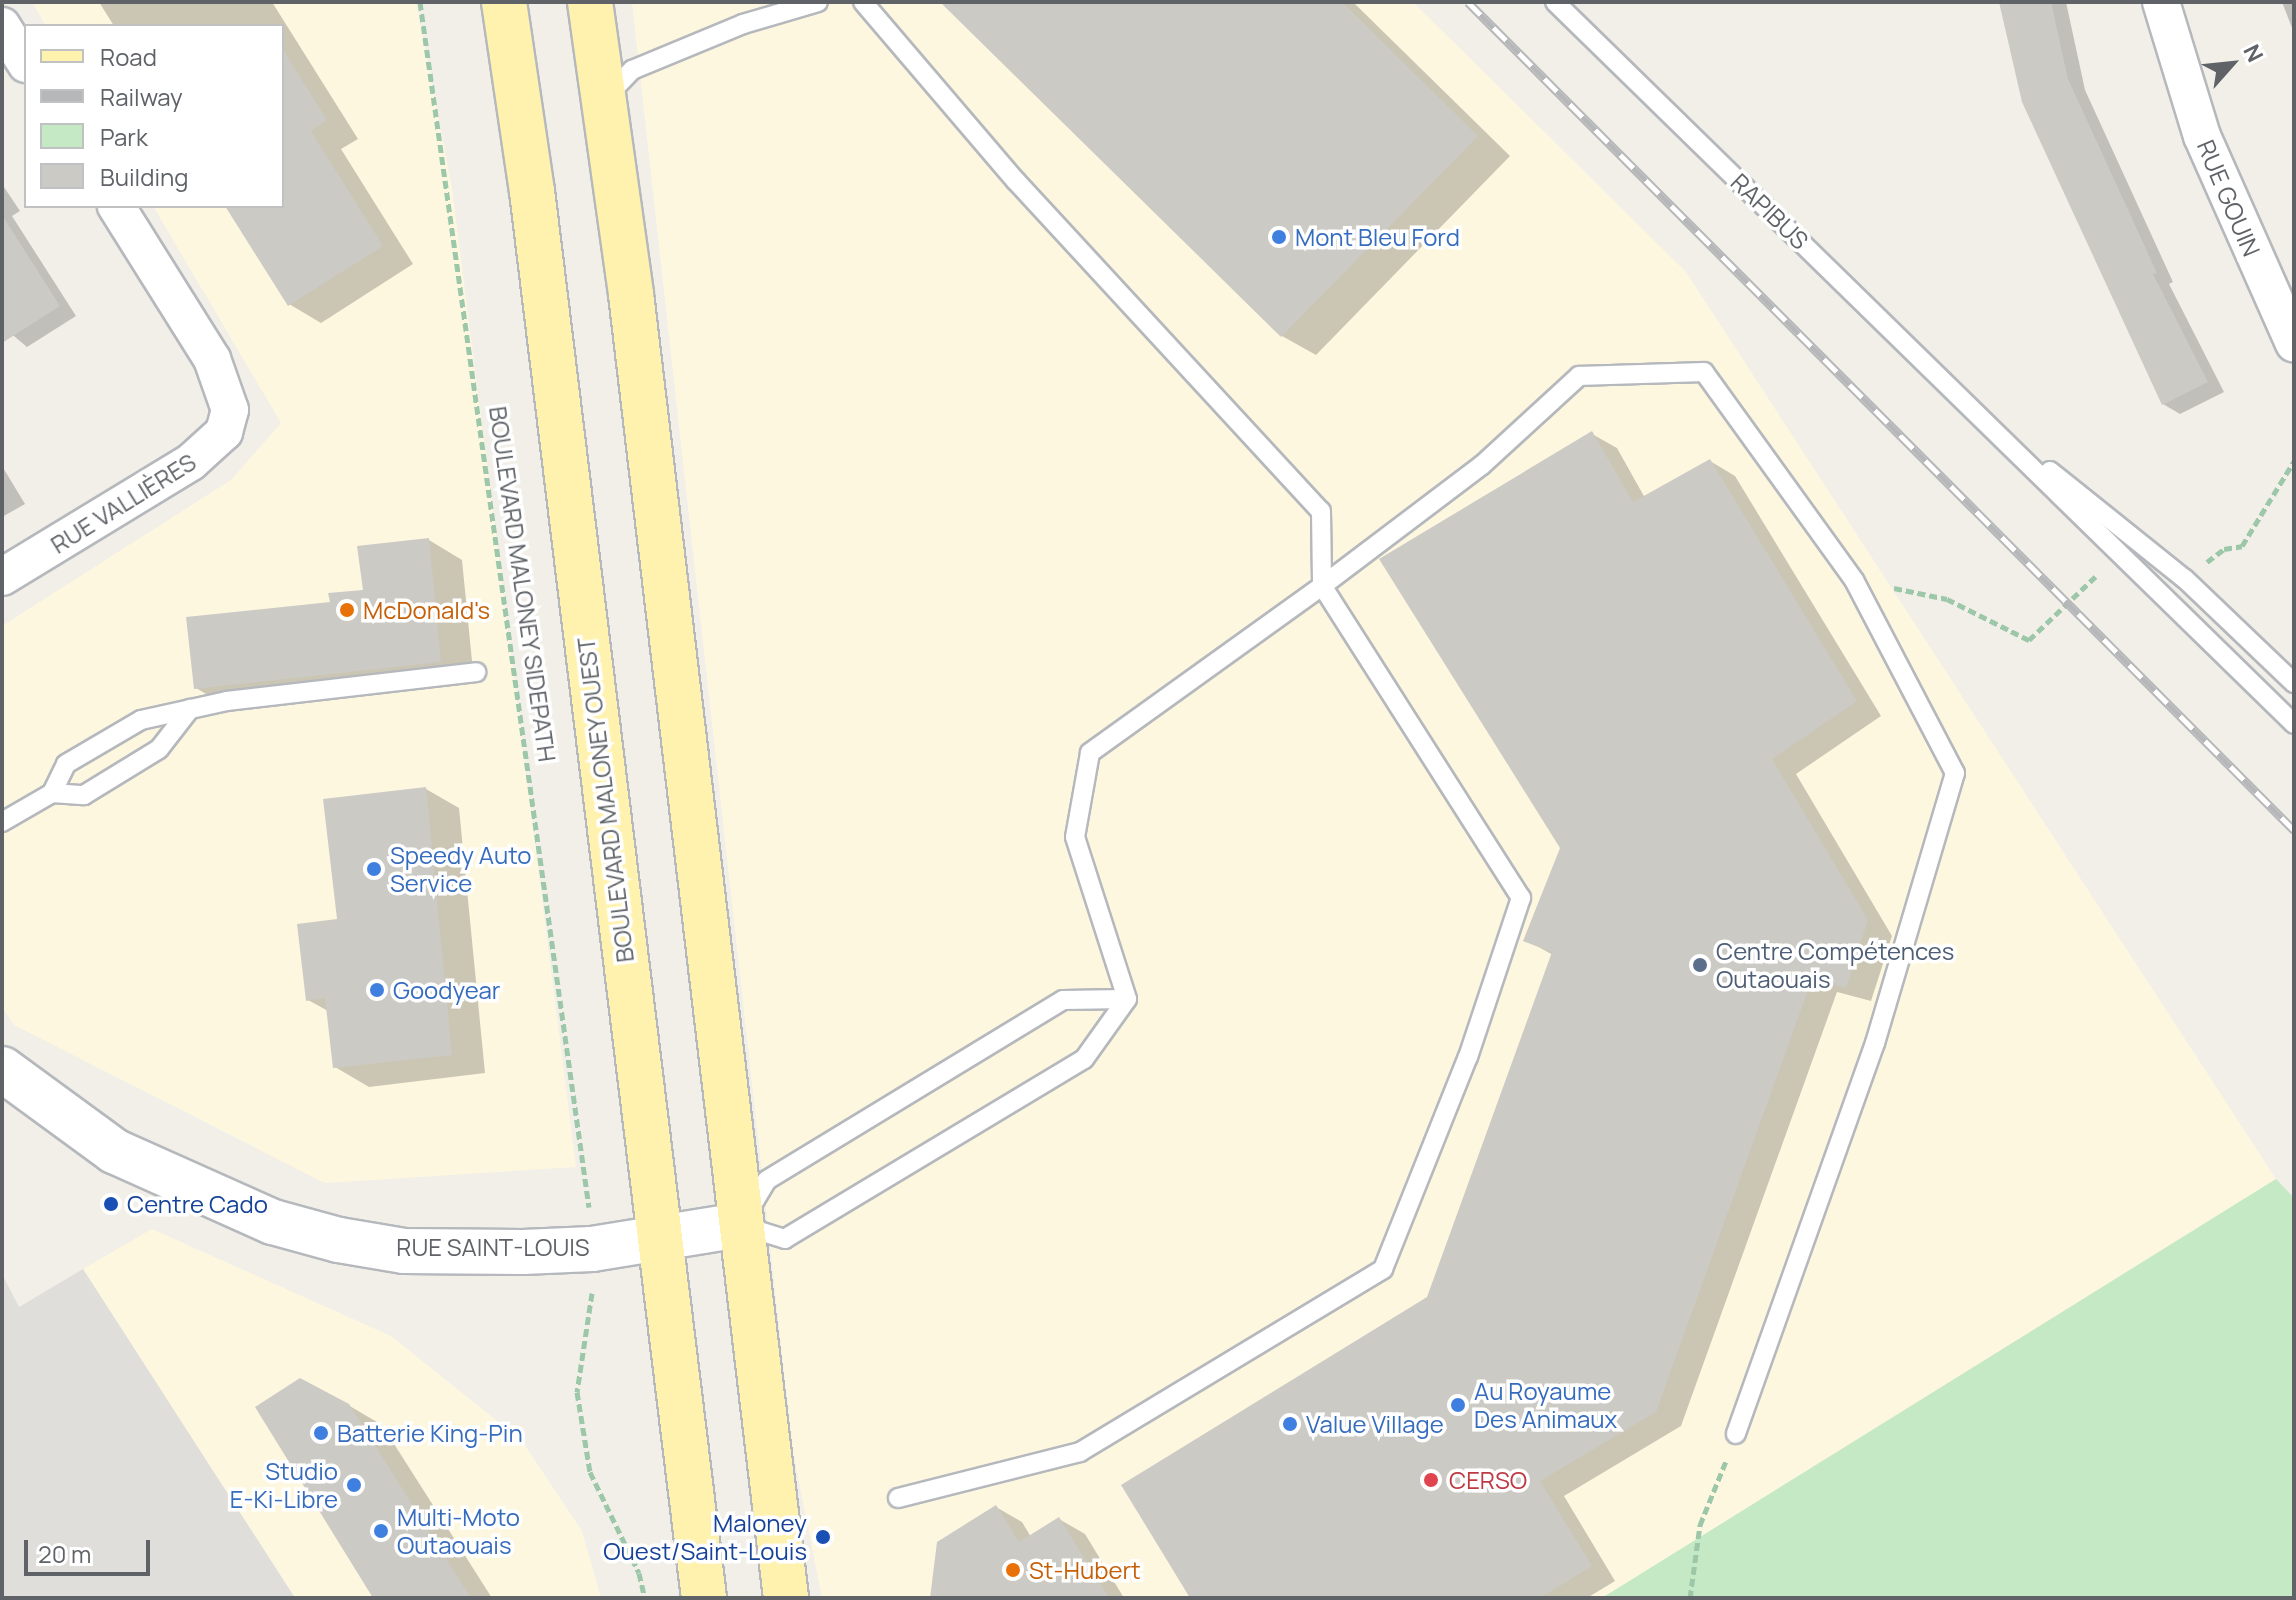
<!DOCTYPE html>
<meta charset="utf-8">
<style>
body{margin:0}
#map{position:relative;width:2296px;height:1600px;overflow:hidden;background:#f1efe8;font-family:Manrope,sans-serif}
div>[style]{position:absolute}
.commercial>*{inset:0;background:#fef7e0}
.industrial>*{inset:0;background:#e0deda}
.green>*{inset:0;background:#c5e8c5}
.shadow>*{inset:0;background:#0003}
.building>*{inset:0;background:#cccac5}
.path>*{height:5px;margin-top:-2.5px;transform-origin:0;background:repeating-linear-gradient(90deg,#9cc7a9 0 8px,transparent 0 12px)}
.roads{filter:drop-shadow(2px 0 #b5b8bc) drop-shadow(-2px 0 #b5b8bc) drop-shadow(0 2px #b5b8bc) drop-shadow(0 -2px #b5b8bc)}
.lane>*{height:18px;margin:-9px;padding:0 9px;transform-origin:9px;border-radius:9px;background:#fff}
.street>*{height:36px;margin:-18px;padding:0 18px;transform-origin:18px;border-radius:18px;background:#fff}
.secondary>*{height:44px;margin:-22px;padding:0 22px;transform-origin:22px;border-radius:22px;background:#fff}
.primary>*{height:44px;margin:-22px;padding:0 22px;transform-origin:22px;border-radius:22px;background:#fff2af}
.rail>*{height:9px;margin-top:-4.5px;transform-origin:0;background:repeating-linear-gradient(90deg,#fff 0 18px,#b6b7b8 0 36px);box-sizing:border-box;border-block:2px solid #b6b7b8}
.dots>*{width:22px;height:22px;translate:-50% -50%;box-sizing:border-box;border:4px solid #fff;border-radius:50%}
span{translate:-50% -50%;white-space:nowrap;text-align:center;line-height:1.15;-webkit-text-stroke:7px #fff;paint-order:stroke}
.street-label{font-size:24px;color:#5f6368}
.shop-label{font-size:24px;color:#366cbe}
.left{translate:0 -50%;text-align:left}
.right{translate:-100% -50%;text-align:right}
.food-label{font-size:24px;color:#c56008}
.service-label{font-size:24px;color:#4e5e75}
.transit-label{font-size:24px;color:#164399}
.health-label{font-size:24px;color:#be3a42}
.frame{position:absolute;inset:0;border:4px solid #5f6368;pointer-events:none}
.legend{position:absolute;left:24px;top:24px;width:260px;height:184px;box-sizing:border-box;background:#fff;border:2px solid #bfc1c3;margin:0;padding:10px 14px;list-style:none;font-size:24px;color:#5f6368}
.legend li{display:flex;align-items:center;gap:16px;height:40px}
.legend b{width:40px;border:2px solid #bfc1c3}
.north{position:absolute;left:2192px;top:24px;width:80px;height:80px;-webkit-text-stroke:6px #fff;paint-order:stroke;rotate:63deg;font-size:22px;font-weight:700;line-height:32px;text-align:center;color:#5f6368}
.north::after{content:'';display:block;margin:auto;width:28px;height:36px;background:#5f6368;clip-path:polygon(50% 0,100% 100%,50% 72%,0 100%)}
.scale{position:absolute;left:24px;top:1540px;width:126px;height:36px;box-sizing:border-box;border:4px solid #5f6368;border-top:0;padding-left:10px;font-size:24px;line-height:28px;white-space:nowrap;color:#5f6368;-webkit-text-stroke:6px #fff;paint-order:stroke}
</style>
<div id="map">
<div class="commercial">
<div style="clip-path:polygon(32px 2px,416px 2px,452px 188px,576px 1167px,325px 1183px,14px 1025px,2px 1007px,2px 626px,231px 480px,281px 423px,153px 206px,282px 206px,282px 26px,46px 26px)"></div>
<div style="clip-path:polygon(632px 2px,1413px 2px,1686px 272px,2276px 1179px,1602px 1598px,822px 1598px,793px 1452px)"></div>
<div style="clip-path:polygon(152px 1229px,391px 1336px,522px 1441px,582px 1531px,601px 1598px,295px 1598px,83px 1269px)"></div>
</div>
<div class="industrial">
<div style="clip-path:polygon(83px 1269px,295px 1598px,2px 1598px,2px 1274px,19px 1307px)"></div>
</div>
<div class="green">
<div style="clip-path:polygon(2276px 1179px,2294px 1198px,2294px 1598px,1602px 1598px)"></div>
</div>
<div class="shadow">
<div style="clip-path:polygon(99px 2px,272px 2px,358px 139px,341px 149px,413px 264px,321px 323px,289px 304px,227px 206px,282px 206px,282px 26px,114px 26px)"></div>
<div style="clip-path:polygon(943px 2px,1353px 2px,1510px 156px,1316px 355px,1282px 336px)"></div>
<div style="clip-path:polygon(2001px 2px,2066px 2px,2085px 90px,2173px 282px,2169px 284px,2224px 392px,2180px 414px,2163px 404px)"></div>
<div style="clip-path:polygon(2282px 2px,2294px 2px,2294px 33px)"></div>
<div style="clip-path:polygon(2px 184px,20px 211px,12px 216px,76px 316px,27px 347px,2px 326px)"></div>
<div style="clip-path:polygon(1592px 434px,1617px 448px,1645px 498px,1710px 461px,1735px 476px,1881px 716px,1796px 774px,1892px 936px,1871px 1001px,1837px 992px,1681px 1426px,1564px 1496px,1615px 1581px,1587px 1598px,1192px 1598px,1429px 1299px,1553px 955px,1526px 940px,1562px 848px)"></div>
<div style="clip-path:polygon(2px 466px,25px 504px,2px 517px)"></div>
<div style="clip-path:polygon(429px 540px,462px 560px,474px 681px,230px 708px,196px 688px,332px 604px,365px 591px)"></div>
<div style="clip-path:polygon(426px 789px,459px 808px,485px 1073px,369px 1087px,335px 1067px,328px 1011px,308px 1000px,339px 921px)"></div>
<div style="clip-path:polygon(348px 1405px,382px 1425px,492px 1598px,375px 1598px)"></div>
<div style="clip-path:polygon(996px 1507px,1022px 1522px,1031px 1537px,1059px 1519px,1085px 1534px,1124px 1598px,933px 1598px)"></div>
</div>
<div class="building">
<div style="clip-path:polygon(940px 2px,1342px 2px,1478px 136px,1281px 337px)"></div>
<div style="clip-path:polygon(1999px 2px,2051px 2px,2068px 79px,2157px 273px,2153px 274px,2208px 382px,2162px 405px,2022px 102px)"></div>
<div style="clip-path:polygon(282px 48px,327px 120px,311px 131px,383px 246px,288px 306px,225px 206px,282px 206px)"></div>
<div style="clip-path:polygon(2px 215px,60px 306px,2px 343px)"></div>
<div style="clip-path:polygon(1592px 431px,1633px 502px,1710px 459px,1857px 701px,1772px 759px,1868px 920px,1846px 988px,1812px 979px,1656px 1412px,1540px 1481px,1592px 1566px,1540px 1598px,1190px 1598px,1121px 1485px,1427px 1297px,1552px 952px,1523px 941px,1560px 848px,1379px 559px)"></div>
<div style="clip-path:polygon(429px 538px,441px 662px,194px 689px,186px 617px,330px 602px,328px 593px,363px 590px,357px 546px)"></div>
<div style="clip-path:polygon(426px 787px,452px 1055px,333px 1068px,325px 998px,306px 1001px,297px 924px,337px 919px,323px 799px)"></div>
<div style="clip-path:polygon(300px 1378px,349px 1404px,471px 1598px,373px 1598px,255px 1407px)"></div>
<div style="clip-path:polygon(996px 1505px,1019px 1542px,1059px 1517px,1109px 1598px,930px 1598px,937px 1542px)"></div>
</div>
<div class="path">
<div style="left:420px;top:2px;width:1217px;rotate:82.02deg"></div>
<div style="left:2207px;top:562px;width:21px;rotate:-37deg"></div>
<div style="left:2224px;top:549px;width:18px;rotate:-9deg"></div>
<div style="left:2242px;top:546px;width:100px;rotate:-58.5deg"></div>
<div style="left:1894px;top:588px;width:54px;rotate:11.7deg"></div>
<div style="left:1947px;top:599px;width:92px;rotate:26.6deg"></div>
<div style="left:2029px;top:640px;width:95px;rotate:-43.7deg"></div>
<div style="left:592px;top:1293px;width:100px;rotate:98.6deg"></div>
<div style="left:577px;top:1392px;width:81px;rotate:80.8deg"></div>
<div style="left:590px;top:1472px;width:112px;rotate:64.1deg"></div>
<div style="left:639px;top:1573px;width:26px;rotate:77deg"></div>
<div style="left:1690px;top:1598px;width:74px;rotate:-82.2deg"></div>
<div style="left:1700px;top:1525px;width:69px;rotate:-67.9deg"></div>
</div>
<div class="roads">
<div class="lane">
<div style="left:863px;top:2px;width:235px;rotate:49.5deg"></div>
<div style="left:1016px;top:181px;width:449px;rotate:47.3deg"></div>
<div style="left:1321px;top:511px;width:75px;rotate:89.2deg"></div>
<div style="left:1322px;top:586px;width:286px;rotate:144.3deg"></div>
<div style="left:1090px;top:753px;width:85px;rotate:100.1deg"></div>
<div style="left:1075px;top:837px;width:170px;rotate:72.2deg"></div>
<div style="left:1555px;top:2px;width:1033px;rotate:44.33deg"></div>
<div style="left:608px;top:95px;width:35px;rotate:-46deg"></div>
<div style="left:632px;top:70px;width:120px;rotate:-22.5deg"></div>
<div style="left:743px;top:24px;width:78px;rotate:-16.3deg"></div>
<div style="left:2050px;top:471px;width:173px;rotate:38.7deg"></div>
<div style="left:2185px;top:579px;width:151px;rotate:43.7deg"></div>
<div style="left:52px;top:793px;width:32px;rotate:4deg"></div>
<div style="left:84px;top:795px;width:88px;rotate:-31.5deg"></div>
<div style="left:159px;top:749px;width:51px;rotate:-52.2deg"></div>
<div style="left:2px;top:822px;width:58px;rotate:-30.1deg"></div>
<div style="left:52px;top:793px;width:32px;rotate:-64deg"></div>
<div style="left:66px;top:764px;width:87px;rotate:-30.4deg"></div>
<div style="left:141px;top:720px;width:88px;rotate:-12.5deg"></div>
<div style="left:227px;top:701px;width:251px;rotate:-6.6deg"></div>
<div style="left:1127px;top:999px;width:74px;rotate:125.6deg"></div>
<div style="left:1084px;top:1059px;width:349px;rotate:149deg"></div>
<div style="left:785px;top:1239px;width:47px;rotate:-162.7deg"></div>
<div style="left:740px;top:1225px;width:52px;rotate:-59deg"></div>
<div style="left:767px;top:1180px;width:346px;rotate:-31.3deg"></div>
<div style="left:1063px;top:1000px;width:64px;rotate:-0.9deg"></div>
<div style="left:898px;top:1498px;width:188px;rotate:-14.2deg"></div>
<div style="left:1080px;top:1452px;width:354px;rotate:-31.1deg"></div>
<div style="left:1383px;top:1269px;width:228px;rotate:-68.2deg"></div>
<div style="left:1468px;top:1057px;width:168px;rotate:-71.6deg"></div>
<div style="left:1521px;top:898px;width:370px;rotate:-122.5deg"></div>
<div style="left:1322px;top:586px;width:201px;rotate:-37.1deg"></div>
<div style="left:1482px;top:465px;width:132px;rotate:-42.5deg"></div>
<div style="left:1579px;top:376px;width:125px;rotate:-1.8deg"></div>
<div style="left:1704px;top:372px;width:256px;rotate:54.2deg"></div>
<div style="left:1854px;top:580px;width:218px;rotate:62.4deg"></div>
<div style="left:1955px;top:773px;width:282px;rotate:106.5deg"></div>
<div style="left:1875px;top:1043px;width:415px;rotate:109.6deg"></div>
</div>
<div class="street">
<div style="left:2161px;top:2px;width:140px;rotate:73deg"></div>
<div style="left:2202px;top:136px;width:227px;rotate:66.1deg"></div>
<div style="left:2px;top:26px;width:45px;rotate:57.7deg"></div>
<div style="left:2px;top:577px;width:221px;rotate:-31.3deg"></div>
<div style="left:191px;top:462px;width:45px;rotate:-42.3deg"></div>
<div style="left:224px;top:432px;width:23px;rotate:-75deg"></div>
<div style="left:230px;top:410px;width:54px;rotate:-109.4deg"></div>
<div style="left:212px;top:359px;width:181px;rotate:-122.1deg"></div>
</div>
<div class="secondary">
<div style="left:2px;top:1069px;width:139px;rotate:36.2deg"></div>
<div style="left:114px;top:1151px;width:174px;rotate:24.1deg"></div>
<div style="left:273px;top:1222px;width:68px;rotate:15.3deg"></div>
<div style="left:339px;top:1240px;width:66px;rotate:9.6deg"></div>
<div style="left:404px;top:1251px;width:119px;rotate:0.5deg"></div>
<div style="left:523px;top:1252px;width:69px;rotate:-2.5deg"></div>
<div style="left:592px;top:1249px;width:150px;rotate:-9.2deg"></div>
</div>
<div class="primary">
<div style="left:504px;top:2px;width:191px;rotate:81.6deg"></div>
<div style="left:532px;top:191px;width:1417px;rotate:83.03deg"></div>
<div style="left:590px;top:2px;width:295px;rotate:82deg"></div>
<div style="left:631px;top:294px;width:1313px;rotate:83.22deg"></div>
</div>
</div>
<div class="rail">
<div style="left:1468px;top:2px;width:1170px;rotate:45.07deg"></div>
</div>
<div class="dots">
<div style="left:1279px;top:237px;background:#3f7fe0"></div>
<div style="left:347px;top:610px;background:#e8710a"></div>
<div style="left:374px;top:869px;background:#3f7fe0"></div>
<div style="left:1700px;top:965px;background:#5c6f8a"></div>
<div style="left:377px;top:990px;background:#3f7fe0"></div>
<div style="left:111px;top:1204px;background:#1a4fb4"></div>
<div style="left:1458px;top:1405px;background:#3f7fe0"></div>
<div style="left:1290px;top:1424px;background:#3f7fe0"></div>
<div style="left:321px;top:1433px;background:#3f7fe0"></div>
<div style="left:1431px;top:1480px;background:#e0444e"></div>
<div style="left:354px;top:1485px;background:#3f7fe0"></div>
<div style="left:381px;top:1531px;background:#3f7fe0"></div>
<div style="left:823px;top:1537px;background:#1a4fb4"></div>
<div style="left:1013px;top:1570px;background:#e8710a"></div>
</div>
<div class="street-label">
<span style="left:2229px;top:198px;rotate:67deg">RUE GOUIN</span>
<span style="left:1770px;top:211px;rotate:44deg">RAPIBUS</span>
<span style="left:123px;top:503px;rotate:-32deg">RUE VALLIÈRES</span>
<span style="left:523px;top:584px;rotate:82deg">BOULEVARD MALONEY SIDEPATH</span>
<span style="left:605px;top:800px;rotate:-97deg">BOULEVARD MALONEY OUEST</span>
<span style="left:493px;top:1247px">RUE SAINT-LOUIS</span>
</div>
<div class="shop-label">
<span class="left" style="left:1295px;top:237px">Mont Bleu Ford</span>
<span class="left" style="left:390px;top:869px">Speedy Auto<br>Service</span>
<span class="left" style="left:393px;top:990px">Goodyear</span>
<span class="left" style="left:1474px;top:1405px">Au Royaume<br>Des Animaux</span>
<span class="left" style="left:1306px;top:1424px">Value Village</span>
<span class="left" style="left:337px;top:1433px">Batterie King-Pin</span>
<span class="right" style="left:338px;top:1485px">Studio<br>E-Ki-Libre</span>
<span class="left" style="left:397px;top:1531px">Multi-Moto<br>Outaouais</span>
</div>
<div class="food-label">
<span class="left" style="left:363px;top:610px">McDonald's</span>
<span class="left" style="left:1029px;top:1570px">St-Hubert</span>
</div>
<div class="service-label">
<span class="left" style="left:1716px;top:965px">Centre Compétences<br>Outaouais</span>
</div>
<div class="transit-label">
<span class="left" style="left:127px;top:1204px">Centre Cado</span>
<span class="right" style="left:807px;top:1537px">Maloney<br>Ouest/Saint-Louis</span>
</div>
<div class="health-label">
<span class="left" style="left:1449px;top:1480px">CERSO</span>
</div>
<div class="frame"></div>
<ul class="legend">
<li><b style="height:10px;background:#fff2af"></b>Road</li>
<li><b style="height:10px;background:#b6b7b8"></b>Railway</li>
<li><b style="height:22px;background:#c5e8c5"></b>Park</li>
<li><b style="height:22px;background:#cccac5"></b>Building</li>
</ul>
<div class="north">N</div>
<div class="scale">20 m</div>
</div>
